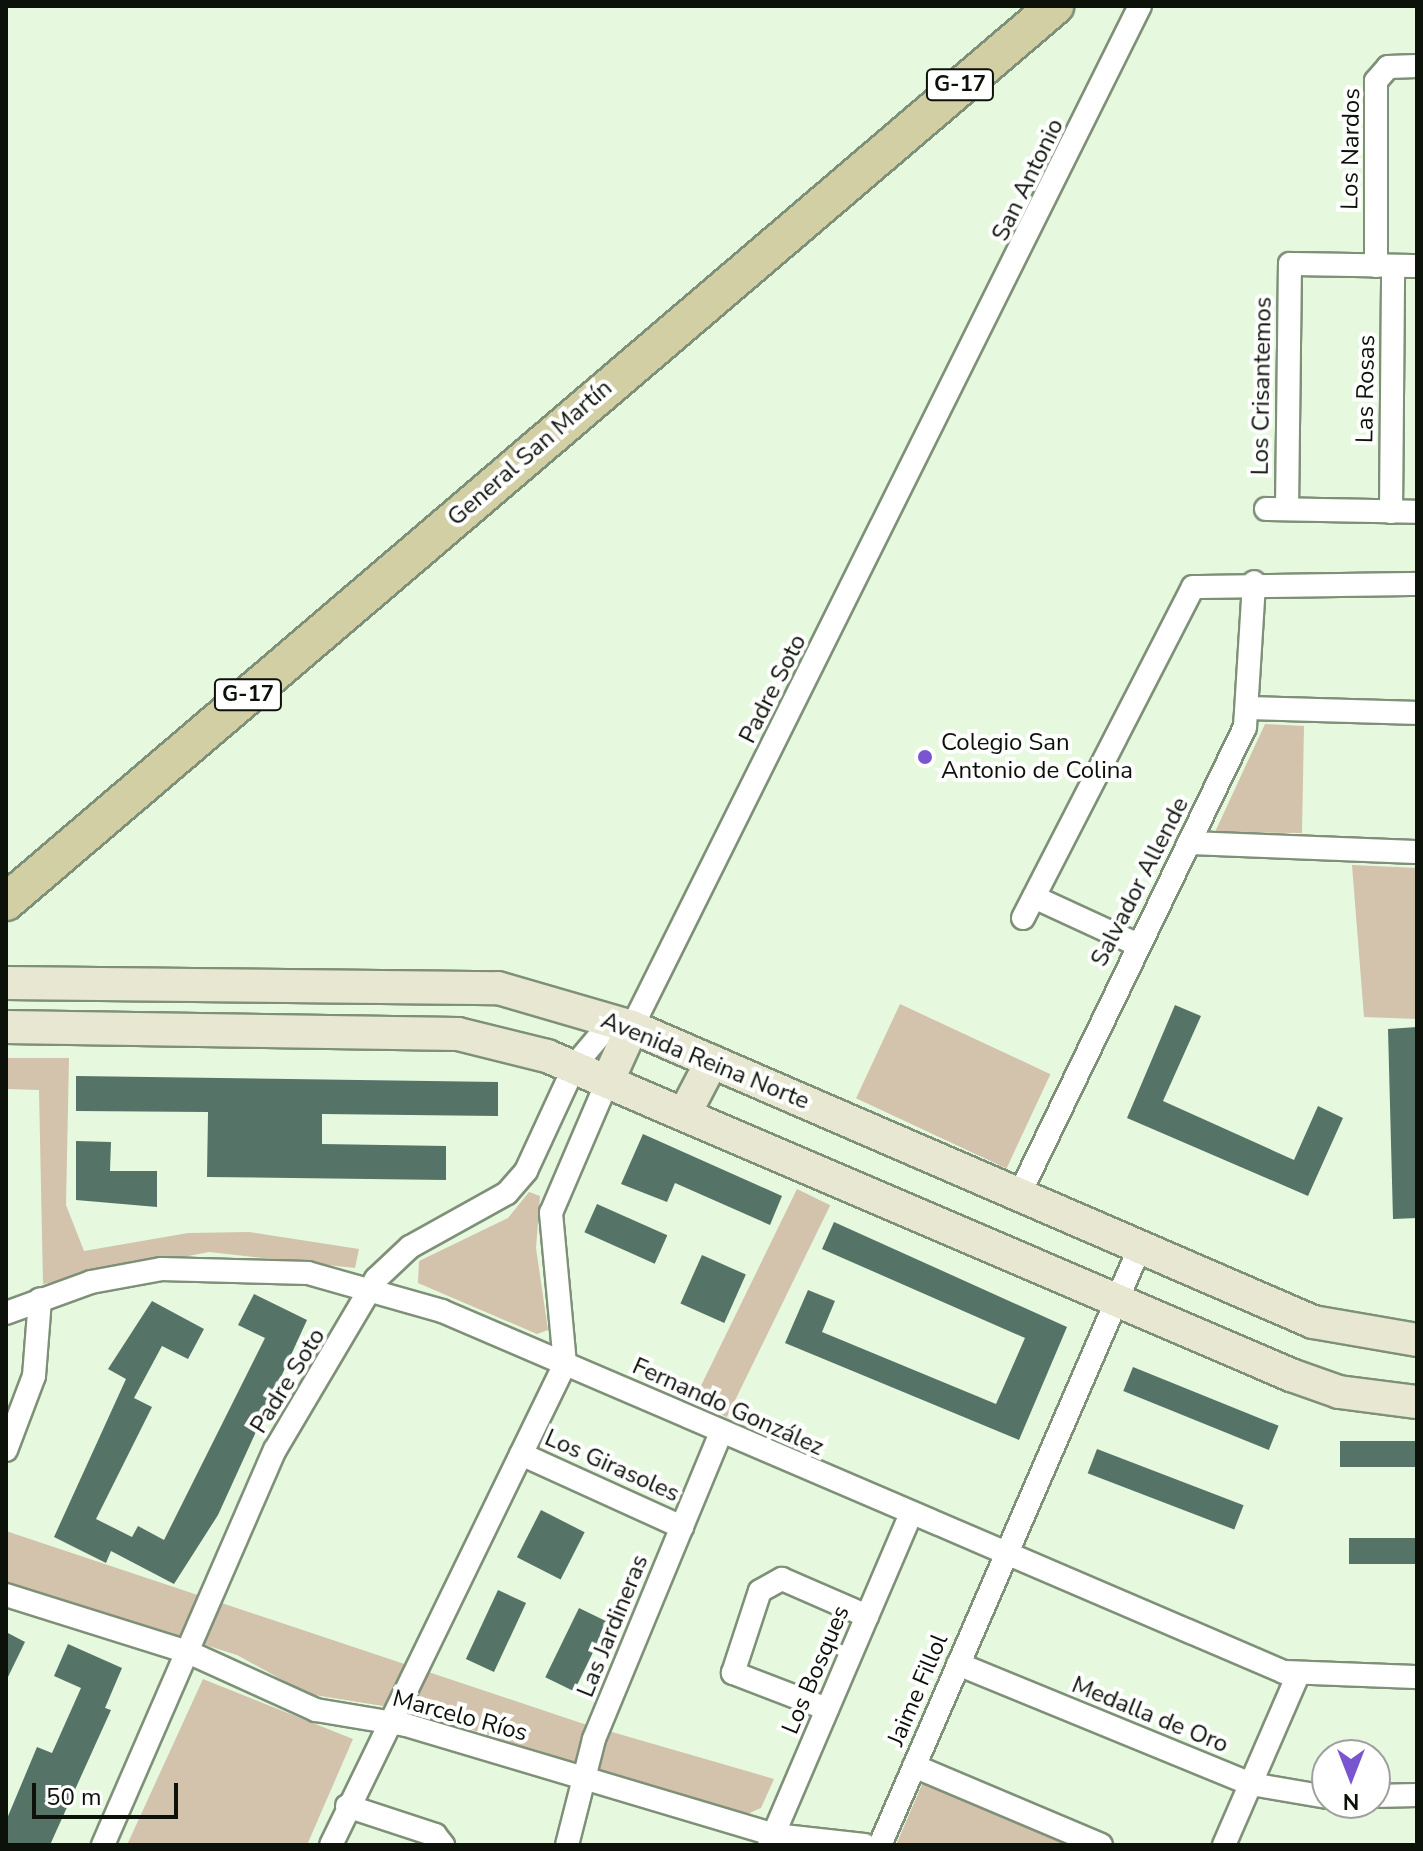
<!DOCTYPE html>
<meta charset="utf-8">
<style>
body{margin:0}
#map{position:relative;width:1423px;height:1851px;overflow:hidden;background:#e6f9df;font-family:"Nunito Sans",sans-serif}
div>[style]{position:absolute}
.green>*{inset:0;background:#d3c2ac;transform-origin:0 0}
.building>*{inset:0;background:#557367;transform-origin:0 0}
.roads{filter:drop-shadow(2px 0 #7f9078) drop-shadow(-2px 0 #7f9078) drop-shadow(0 2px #7f9078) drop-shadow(0 -2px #7f9078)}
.street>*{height:22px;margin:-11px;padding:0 11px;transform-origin:11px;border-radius:11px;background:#fff}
.secondary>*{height:32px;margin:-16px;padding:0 16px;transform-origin:16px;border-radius:16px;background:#e8e7d2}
.primary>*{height:36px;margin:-18px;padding:0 18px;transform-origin:18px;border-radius:18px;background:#d2cfa4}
.dots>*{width:22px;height:22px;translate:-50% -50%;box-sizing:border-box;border:4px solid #fff;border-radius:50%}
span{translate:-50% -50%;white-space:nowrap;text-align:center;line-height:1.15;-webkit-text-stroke:8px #fff;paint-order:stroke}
.shield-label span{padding:2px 6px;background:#fff;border:2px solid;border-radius:6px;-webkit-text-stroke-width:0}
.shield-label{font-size:22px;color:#0c1209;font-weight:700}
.street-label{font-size:24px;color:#0c1209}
.poi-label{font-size:24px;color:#0c1209}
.left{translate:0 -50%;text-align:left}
.frame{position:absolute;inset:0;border:8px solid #0c1209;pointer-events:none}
.north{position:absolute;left:1311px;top:1739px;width:80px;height:80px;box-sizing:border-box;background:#fff;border:2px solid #9ea09d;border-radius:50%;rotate:180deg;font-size:22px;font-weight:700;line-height:32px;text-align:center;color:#0c1209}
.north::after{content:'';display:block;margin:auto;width:28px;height:36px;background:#7956d0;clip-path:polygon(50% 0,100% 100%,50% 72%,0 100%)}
.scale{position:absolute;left:32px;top:1783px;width:146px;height:36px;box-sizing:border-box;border:4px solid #0c1209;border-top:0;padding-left:10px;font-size:24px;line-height:28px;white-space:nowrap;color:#0c1209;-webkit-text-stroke:6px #fff;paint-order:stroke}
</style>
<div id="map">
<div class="green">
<div style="clip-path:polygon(1265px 724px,1304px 726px,1302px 833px,1215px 832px)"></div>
<div style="clip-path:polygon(1352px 865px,1417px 868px,1417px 1019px,1364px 1017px)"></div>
<div style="left:900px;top:1004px;width:166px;height:104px;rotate:25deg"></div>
<div style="clip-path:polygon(6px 1058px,69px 1058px,66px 1205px,84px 1251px,188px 1233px,249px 1232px,359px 1249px,355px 1268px,209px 1252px,43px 1284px,39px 1090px,6px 1089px)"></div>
<div style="left:797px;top:1189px;width:37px;height:236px;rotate:26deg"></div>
<div style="clip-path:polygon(529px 1192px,540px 1196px,536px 1248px,548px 1330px,537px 1334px,418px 1283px,419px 1261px,508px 1218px)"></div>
<div style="clip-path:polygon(6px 1531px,581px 1723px,774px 1779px,761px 1808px,745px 1815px,408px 1710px,308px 1694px,237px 1655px,6px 1582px)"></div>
<div style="clip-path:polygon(203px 1679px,353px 1739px,307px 1845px,127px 1845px)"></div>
<div style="clip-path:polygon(923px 1782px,1067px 1845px,896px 1845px)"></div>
</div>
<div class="building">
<div style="clip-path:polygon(1175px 1005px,1201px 1016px,1163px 1101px,1294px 1160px,1318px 1106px,1343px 1118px,1308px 1196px,1127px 1118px)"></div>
<div style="clip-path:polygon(1417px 1027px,1417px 1218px,1393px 1219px,1388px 1029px)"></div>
<div style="clip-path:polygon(76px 1076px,498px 1082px,498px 1116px,322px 1114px,322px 1144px,446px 1146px,446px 1180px,207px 1177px,208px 1112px,76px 1111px)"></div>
<div style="clip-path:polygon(643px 1134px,782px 1196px,770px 1225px,675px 1183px,667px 1202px,621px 1184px)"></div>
<div style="clip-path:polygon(76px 1141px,111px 1142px,110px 1171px,157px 1171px,157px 1207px,76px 1200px)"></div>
<div style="left:597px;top:1204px;width:77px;height:31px;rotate:24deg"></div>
<div style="clip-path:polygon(834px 1222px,1067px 1327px,1019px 1440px,785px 1343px,808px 1290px,835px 1301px,822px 1332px,996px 1404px,1025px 1338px,822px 1249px)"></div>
<div style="left:702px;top:1255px;width:48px;height:53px;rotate:24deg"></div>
<div style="clip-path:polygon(254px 1294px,307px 1320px,218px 1515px,174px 1584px,111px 1551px,106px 1563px,54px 1537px,126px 1379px,108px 1369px,152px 1301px,204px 1329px,188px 1359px,162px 1346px,134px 1398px,152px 1407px,96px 1519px,132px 1537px,138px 1526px,164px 1540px,265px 1338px,238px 1325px)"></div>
<div style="left:1133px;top:1367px;width:157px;height:26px;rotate:22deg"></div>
<div style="left:1417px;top:1441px;width:26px;height:77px;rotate:90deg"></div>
<div style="left:1097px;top:1449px;width:157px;height:26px;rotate:21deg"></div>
<div style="left:541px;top:1510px;width:49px;height:53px;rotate:27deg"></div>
<div style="left:1417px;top:1538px;width:26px;height:68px;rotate:90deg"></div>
<div style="left:498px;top:1590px;width:31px;height:76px;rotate:25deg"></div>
<div style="left:579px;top:1608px;width:32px;height:77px;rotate:26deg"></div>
<div style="clip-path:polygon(6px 1632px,25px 1642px,6px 1681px)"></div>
<div style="clip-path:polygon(68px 1644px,122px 1668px,105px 1708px,111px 1710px,50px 1845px,6px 1845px,6px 1821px,37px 1747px,52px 1753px,81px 1688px,54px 1676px)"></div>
</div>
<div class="roads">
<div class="street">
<div style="left:1376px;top:266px;width:185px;rotate:-90deg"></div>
<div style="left:1376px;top:81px;width:18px;rotate:-49deg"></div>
<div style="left:1388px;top:67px;width:29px;rotate:-2deg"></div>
<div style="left:1266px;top:509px;width:151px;rotate:1.1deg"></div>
<div style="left:1287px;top:509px;width:245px;rotate:-89.3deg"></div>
<div style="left:1290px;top:264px;width:127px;rotate:0.9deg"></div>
<div style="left:1391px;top:512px;width:246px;rotate:-89.5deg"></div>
<div style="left:1251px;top:708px;width:166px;rotate:1.7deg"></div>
<div style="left:1189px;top:843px;width:228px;rotate:2.3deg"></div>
<div style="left:1034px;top:897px;width:112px;rotate:24.7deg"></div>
<div style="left:1023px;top:918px;width:372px;rotate:-62.8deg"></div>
<div style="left:1193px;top:587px;width:224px;rotate:-0.8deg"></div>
<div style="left:632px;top:1027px;width:1140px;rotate:-63.55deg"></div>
<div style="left:1020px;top:1193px;width:517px;rotate:-64.23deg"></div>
<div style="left:1245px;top:727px;width:145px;rotate:-86.4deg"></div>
<div style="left:6px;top:1313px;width:90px;rotate:-20deg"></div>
<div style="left:91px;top:1282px;width:71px;rotate:-10.5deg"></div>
<div style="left:161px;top:1269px;width:147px;rotate:1.6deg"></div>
<div style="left:308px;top:1273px;width:139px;rotate:15.8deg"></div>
<div style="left:442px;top:1311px;width:916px;rotate:23.21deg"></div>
<div style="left:1284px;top:1672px;width:133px;rotate:2.2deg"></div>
<div style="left:6px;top:1450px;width:79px;rotate:-69.3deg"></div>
<div style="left:34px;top:1376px;width:77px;rotate:-85.5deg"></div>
<div style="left:521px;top:1454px;width:177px;rotate:24.4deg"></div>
<div style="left:6px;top:1595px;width:191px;rotate:17.4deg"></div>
<div style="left:188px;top:1652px;width:141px;rotate:24.4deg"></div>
<div style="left:316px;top:1710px;width:91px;rotate:9.5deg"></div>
<div style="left:406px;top:1725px;width:384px;rotate:16.6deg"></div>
<div style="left:774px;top:1835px;width:91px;rotate:6.3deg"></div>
<div style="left:958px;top:1664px;width:317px;rotate:22.3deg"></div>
<div style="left:1251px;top:1784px;width:77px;rotate:9.7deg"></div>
<div style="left:827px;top:1709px;width:101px;rotate:-159deg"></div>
<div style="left:733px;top:1673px;width:86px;rotate:-71.8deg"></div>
<div style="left:760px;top:1591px;width:25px;rotate:-29deg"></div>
<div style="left:782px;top:1579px;width:93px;rotate:23.5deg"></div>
<div style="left:914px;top:1766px;width:203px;rotate:22.9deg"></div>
<div style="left:1375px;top:1796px;width:42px;rotate:-1.4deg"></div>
<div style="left:347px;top:1806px;width:93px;rotate:18.2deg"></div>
<div style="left:435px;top:1835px;width:13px;rotate:51deg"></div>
<div style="left:103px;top:1845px;width:431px;rotate:-66.5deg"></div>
<div style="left:275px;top:1450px;width:199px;rotate:-59.4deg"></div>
<div style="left:376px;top:1279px;width:47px;rotate:-43.3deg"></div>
<div style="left:410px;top:1247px;width:111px;rotate:-29.1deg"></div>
<div style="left:507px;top:1193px;width:29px;rotate:-49deg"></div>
<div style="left:526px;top:1171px;width:117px;rotate:-65.2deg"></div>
<div style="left:575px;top:1065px;width:59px;rotate:-49.8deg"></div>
<div style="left:331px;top:1845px;width:535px;rotate:-64.06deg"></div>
<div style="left:565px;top:1364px;width:152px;rotate:-95.3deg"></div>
<div style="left:551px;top:1213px;width:147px;rotate:-66.8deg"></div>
<div style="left:567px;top:1845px;width:109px;rotate:-75.7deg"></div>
<div style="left:594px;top:1739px;width:332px;rotate:-67.5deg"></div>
<div style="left:769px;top:1845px;width:358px;rotate:-66.8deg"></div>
<div style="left:880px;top:1845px;width:652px;rotate:-66.5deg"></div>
<div style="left:1224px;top:1845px;width:185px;rotate:-66.5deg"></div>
</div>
<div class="secondary">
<div style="left:6px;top:983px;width:492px;rotate:0.6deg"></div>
<div style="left:498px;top:988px;width:140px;rotate:16.2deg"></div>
<div style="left:632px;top:1027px;width:742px;rotate:23.42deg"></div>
<div style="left:1313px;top:1322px;width:106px;rotate:9.8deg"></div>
<div style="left:6px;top:1027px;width:452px;rotate:0.9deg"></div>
<div style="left:458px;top:1034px;width:92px;rotate:13.9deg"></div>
<div style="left:547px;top:1056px;width:810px;rotate:23.21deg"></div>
<div style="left:1291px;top:1375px;width:51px;rotate:19.5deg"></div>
<div style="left:1339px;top:1392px;width:79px;rotate:7.3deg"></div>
<div style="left:609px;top:1078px;width:56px;rotate:-65.7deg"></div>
<div style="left:686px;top:1111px;width:56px;rotate:-62.5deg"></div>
</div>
<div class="primary">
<div style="left:6px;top:902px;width:1380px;rotate:-40.5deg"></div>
</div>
</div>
<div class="dots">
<div style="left:925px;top:757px;background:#7956d0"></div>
</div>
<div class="shield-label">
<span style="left:960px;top:85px">G-17</span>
<span style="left:248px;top:695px">G-17</span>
</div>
<div class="street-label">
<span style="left:1351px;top:149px;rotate:-89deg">Los Nardos</span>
<span style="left:1028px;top:180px;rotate:-64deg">San Antonio</span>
<span style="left:1262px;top:386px;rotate:-89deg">Los Crisantemos</span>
<span style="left:1366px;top:389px;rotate:-89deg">Las Rosas</span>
<span style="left:530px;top:453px;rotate:-41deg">General San Martín</span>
<span style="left:773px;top:689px;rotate:-63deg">Padre Soto</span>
<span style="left:1140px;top:882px;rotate:-63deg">Salvador Allende</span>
<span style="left:705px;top:1061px;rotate:22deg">Avenida Reina Norte</span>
<span style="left:288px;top:1381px;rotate:-58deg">Padre Soto</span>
<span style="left:728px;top:1407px;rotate:24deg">Fernando González</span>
<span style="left:612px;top:1466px;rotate:24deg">Los Girasoles</span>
<span style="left:613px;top:1626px;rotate:-68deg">Las Jardineras</span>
<span style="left:816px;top:1670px;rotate:-67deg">Los Bosques</span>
<span style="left:918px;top:1690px;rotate:-67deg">Jaime Fillol</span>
<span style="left:1150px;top:1715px;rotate:22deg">Medalla de Oro</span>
<span style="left:460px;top:1716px;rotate:15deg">Marcelo Ríos</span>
</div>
<div class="poi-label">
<span class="left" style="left:941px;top:757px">Colegio San<br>Antonio de Colina</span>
</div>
<div class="frame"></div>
<div class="north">N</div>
<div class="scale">50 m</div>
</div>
